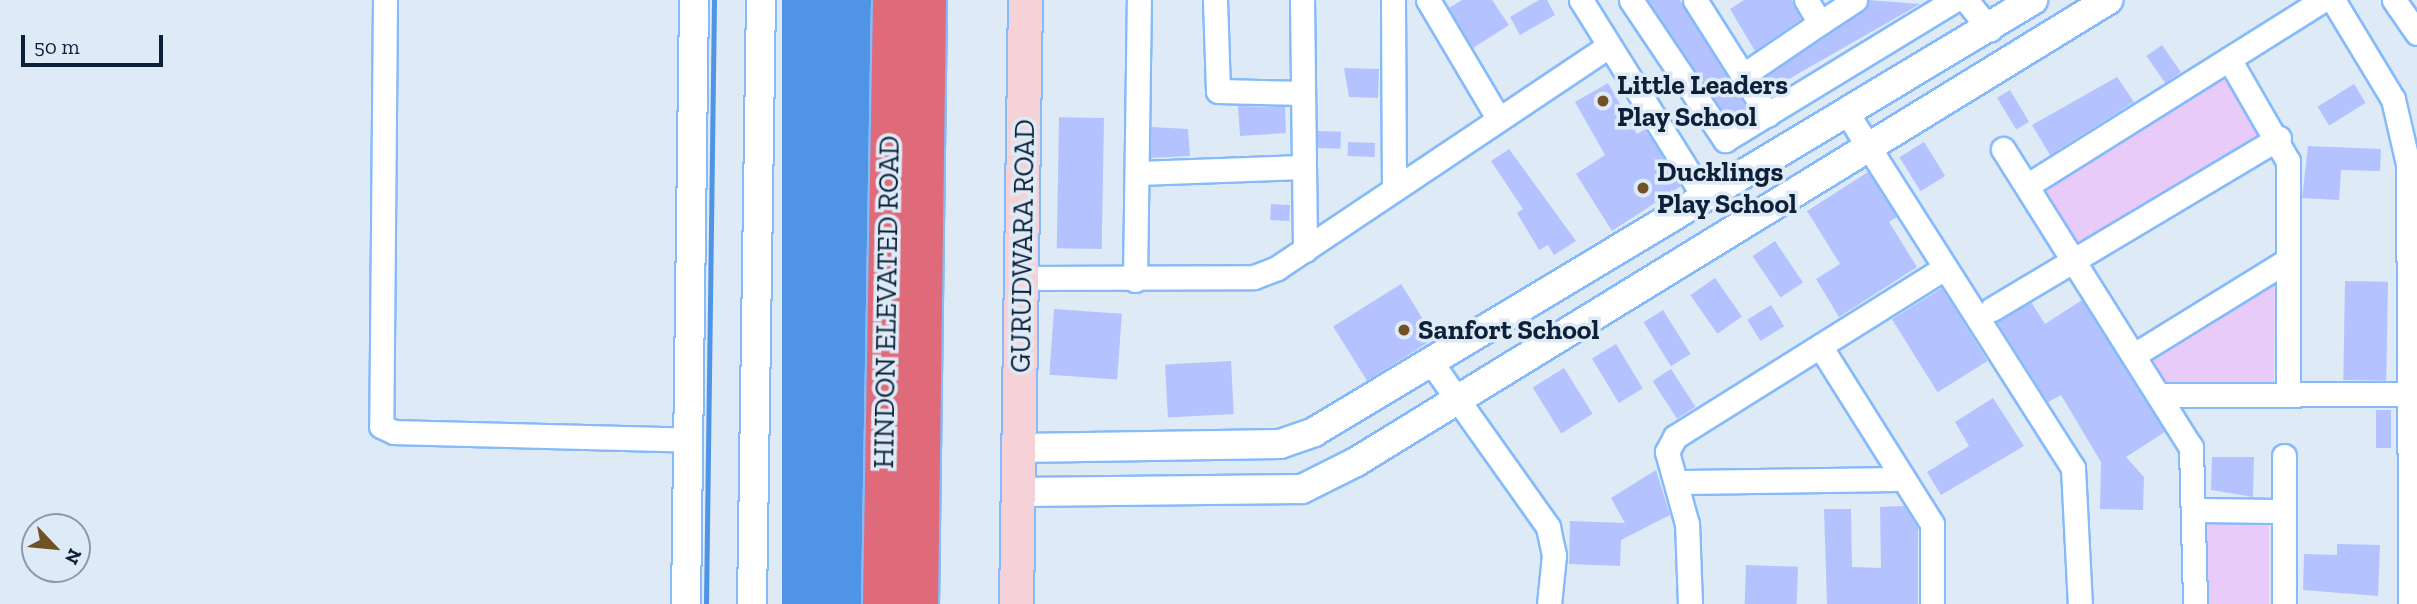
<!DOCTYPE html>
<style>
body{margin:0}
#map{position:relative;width:2417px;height:604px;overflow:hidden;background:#dfeaf7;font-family:"Zilla Slab",serif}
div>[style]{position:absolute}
.green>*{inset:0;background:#e8cbf9;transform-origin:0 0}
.water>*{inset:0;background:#5095e5;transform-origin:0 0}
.stream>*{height:5px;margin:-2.5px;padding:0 2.5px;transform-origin:2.5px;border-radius:2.5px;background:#5095e5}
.building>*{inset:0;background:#b4c3ff;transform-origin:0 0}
.roads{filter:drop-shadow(2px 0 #85bbfa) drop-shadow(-2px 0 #85bbfa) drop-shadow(0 2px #85bbfa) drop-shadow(0 -2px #85bbfa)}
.minor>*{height:23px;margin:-11.5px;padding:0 11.5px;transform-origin:11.5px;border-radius:11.5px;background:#fff}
.tertiary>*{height:28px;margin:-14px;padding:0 14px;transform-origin:14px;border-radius:14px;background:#fff}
.secondary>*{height:33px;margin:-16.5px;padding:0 16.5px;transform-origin:16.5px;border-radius:16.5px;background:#f5d2d7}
.motorway>*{height:38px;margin:-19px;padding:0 19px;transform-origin:19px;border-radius:19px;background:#de6a7a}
.dots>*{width:19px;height:19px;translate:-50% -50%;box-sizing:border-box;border:4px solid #dfeaf7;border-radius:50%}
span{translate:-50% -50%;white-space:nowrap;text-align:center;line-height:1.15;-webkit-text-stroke:7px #dfeaf7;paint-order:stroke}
.poi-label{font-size:28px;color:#0c2139;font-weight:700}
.left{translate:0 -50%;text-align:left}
.street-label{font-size:28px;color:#0c2139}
.north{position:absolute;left:21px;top:513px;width:70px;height:70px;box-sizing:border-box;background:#dfeaf7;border:2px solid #8b9aab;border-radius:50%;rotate:116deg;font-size:19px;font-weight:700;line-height:28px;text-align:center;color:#0c2139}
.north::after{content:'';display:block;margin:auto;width:24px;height:32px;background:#715227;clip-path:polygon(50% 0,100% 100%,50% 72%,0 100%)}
.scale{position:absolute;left:21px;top:35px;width:142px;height:32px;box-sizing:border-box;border:4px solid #0c2139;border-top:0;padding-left:9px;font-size:21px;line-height:24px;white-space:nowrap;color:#0c2139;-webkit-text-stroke:5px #dfeaf7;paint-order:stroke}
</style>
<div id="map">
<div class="green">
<div style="left:2226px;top:76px;width:68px;height:214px;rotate:59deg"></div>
<div style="clip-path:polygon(2275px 283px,2274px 386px,2164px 389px,2144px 355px)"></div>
<div style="left:2203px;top:521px;width:66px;height:83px"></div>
</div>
<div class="water">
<div style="left:782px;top:0;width:105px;height:604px"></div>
</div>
<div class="stream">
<div style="left:706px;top:604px;width:604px;rotate:-89.24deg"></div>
</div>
<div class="building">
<div style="clip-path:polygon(1462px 0,1492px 0,1509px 25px,1473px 48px,1449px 8px)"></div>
<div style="clip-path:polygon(1539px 0,1547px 0,1555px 15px,1520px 35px,1510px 17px)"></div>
<div style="clip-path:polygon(1648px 0,1680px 0,1748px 110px,1729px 121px)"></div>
<div style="clip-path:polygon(1744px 0,1792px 0,1801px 19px,1755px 51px,1730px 9px)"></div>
<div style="clip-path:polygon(1869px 0,1920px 4px,1773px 88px,1766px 77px,1863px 12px)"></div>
<div style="left:2162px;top:45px;width:33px;height:19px;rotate:55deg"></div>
<div style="clip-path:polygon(1344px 68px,1379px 69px,1378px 98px,1349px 97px)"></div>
<div style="clip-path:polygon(2117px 77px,2134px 102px,2050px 155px,2032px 125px)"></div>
<div style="clip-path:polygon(1608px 83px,1637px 134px,1645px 129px,1681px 186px,1612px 231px,1576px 174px,1605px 155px,1575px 102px)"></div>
<div style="left:2354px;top:84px;width:22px;height:43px;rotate:58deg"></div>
<div style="left:2010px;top:90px;width:37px;height:15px;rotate:59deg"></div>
<div style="clip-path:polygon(1238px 106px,1285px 107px,1286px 133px,1240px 136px)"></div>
<div style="left:1104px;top:118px;width:131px;height:45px;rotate:91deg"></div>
<div style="clip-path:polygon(1151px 127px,1188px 129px,1190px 156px,1151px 158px)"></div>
<div style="left:1318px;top:131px;width:23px;height:17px;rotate:2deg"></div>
<div style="left:1348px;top:142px;width:27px;height:14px;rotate:2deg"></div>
<div style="left:1924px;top:142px;width:40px;height:29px;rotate:58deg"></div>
<div style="clip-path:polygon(2308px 146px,2381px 149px,2380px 171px,2341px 170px,2339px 200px,2302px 198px)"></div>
<div style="clip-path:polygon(1509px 149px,1576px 241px,1554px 255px,1548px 245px,1539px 250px,1517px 213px,1523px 209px,1491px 161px)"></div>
<div style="clip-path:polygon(1868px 172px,1897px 217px,1889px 222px,1917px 267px,1839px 317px,1816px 279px,1840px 264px,1807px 211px)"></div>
<div style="left:1271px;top:204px;width:19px;height:16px;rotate:3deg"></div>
<div style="left:1775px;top:241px;width:50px;height:27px;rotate:56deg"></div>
<div style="left:1715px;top:278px;width:47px;height:30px;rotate:55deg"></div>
<div style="left:2345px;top:281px;width:43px;height:99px;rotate:1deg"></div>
<div style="left:1401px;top:284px;width:64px;height:80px;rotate:58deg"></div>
<div style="left:1942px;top:288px;width:86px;height:59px;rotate:58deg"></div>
<div style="clip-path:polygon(2082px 300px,2165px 432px,2126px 457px,2144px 477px,2143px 510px,2100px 509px,2101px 462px,2061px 395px,2048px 402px,1997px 322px,2031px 302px,2045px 324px)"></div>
<div style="left:1771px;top:305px;width:25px;height:28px;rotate:58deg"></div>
<div style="left:1054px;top:309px;width:68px;height:66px;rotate:4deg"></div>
<div style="left:1663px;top:310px;width:52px;height:23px;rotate:58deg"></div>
<div style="left:1616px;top:344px;width:52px;height:28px;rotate:59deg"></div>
<div style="left:1231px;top:361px;width:53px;height:66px;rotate:87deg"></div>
<div style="left:1564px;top:368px;width:54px;height:37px;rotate:58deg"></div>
<div style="left:1671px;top:369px;width:45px;height:22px;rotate:57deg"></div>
<div style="clip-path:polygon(1993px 398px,2024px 446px,1941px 495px,1927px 472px,1969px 446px,1955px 422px)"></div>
<div style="left:2376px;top:410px;width:15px;height:38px"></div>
<div style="clip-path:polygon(2212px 457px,2254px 457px,2253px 497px,2211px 490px)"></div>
<div style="clip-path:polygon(1656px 470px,1670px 515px,1621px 540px,1620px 566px,1569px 564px,1570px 521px,1625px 523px,1611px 498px)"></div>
<div style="clip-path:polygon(1904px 506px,1918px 528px,1918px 604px,1827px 604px,1824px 509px,1851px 509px,1852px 567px,1881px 568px,1880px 507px)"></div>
<div style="clip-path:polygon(2337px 544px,2380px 545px,2378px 596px,2303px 590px,2304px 554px,2337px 555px)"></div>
<div style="left:1746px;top:565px;width:52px;height:39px;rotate:2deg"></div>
</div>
<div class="roads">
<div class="minor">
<div style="left:385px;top:0;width:426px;rotate:90.5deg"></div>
<div style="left:381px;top:426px;width:14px;rotate:25deg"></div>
<div style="left:394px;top:432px;width:296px;rotate:1.5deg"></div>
<div style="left:1215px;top:0;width:91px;rotate:88.1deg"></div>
<div style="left:1218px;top:91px;width:85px;rotate:1.3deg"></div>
<div style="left:1302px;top:0;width:250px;rotate:89.3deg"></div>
<div style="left:1393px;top:0;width:186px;rotate:89.7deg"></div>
<div style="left:1428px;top:0;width:137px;rotate:59.3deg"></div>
<div style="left:1581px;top:0;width:232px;rotate:58deg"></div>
<div style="left:1631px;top:0;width:169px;rotate:56.1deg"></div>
<div style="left:1725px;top:140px;width:268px;rotate:-31.4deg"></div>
<div style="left:1695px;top:0;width:136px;rotate:57.6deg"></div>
<div style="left:1966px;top:0;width:38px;rotate:51deg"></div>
<div style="left:2333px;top:0;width:116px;rotate:58.8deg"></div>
<div style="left:2393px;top:99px;width:67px;rotate:77deg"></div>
<div style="left:2408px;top:164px;width:440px;rotate:89.7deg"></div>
<div style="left:2394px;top:0;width:40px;rotate:55.1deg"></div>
<div style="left:1820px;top:23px;width:42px;rotate:-33.3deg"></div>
<div style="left:2229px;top:59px;width:118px;rotate:60deg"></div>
<div style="left:2288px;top:161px;width:232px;rotate:90deg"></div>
<div style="left:1745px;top:74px;width:91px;rotate:-34.2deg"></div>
<div style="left:1820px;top:23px;width:27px;rotate:-121deg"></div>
<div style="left:1845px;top:110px;width:424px;rotate:57.5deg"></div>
<div style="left:2073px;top:468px;width:136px;rotate:87.1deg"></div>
<div style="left:2003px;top:149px;width:352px;rotate:57.8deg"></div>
<div style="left:2191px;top:447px;width:157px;rotate:88.5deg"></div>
<div style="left:1137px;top:173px;width:167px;rotate:-2.1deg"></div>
<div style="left:2028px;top:185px;width:348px;rotate:-32.1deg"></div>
<div style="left:1022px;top:278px;width:232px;rotate:-0.2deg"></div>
<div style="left:1254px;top:277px;width:25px;rotate:-21deg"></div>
<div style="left:1277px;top:268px;width:399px;rotate:-33.8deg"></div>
<div style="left:1135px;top:280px;width:280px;rotate:-89.2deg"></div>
<div style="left:1992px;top:309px;width:334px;rotate:-30.8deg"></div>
<div style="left:1820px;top:346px;width:210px;rotate:57.8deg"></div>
<div style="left:1932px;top:524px;width:80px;rotate:90deg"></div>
<div style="left:2134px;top:355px;width:179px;rotate:-31.7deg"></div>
<div style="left:1433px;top:365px;width:199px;rotate:54.6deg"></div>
<div style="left:1548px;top:527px;width:29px;rotate:78deg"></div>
<div style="left:1554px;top:555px;width:49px;rotate:95.8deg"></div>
<div style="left:2159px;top:395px;width:252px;rotate:-0.2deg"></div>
<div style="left:2284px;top:456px;width:148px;rotate:90deg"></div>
<div style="left:1678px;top:482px;width:225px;rotate:-0.8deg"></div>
<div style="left:2196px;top:510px;width:87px;rotate:0.7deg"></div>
<div style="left:1690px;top:604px;width:80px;rotate:-92.1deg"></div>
<div style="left:1687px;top:524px;width:75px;rotate:-105.5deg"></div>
<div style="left:1667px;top:452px;width:17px;rotate:-62deg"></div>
<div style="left:1675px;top:437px;width:316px;rotate:-32.1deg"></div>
</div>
<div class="tertiary">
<div style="left:1020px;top:448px;width:260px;rotate:-0.9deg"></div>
<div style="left:1280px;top:444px;width:36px;rotate:-19deg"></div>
<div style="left:1314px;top:432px;width:839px;rotate:-31deg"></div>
<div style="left:1020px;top:492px;width:282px;rotate:-0.6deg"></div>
<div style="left:1302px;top:489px;width:60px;rotate:-26.6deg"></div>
<div style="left:1356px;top:462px;width:883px;rotate:-31.56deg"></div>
<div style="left:686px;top:604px;width:604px;rotate:-89.24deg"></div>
<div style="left:752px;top:604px;width:604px;rotate:-89.15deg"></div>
</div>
<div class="secondary">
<div style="left:1016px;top:604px;width:604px;rotate:-89.15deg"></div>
</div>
<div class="motorway">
<div style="left:882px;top:604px;width:604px;rotate:-89.05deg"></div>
<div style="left:919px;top:604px;width:604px;rotate:-89.24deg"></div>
</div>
</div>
<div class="dots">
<div style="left:1603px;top:101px;background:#715227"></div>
<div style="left:1643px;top:188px;background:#715227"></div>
<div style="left:1404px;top:330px;background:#715227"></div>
</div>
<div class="poi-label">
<span class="left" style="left:1617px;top:101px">Little Leaders<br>Play School</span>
<span class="left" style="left:1657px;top:188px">Ducklings<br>Play School</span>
<span class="left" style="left:1418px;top:330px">Sanfort School</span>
</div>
<div class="street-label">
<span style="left:1023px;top:246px;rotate:-89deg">GURUDWARA ROAD</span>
<span style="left:887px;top:302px;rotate:-89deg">HINDON ELEVATED ROAD</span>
</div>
<div class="north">N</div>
<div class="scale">50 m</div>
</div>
